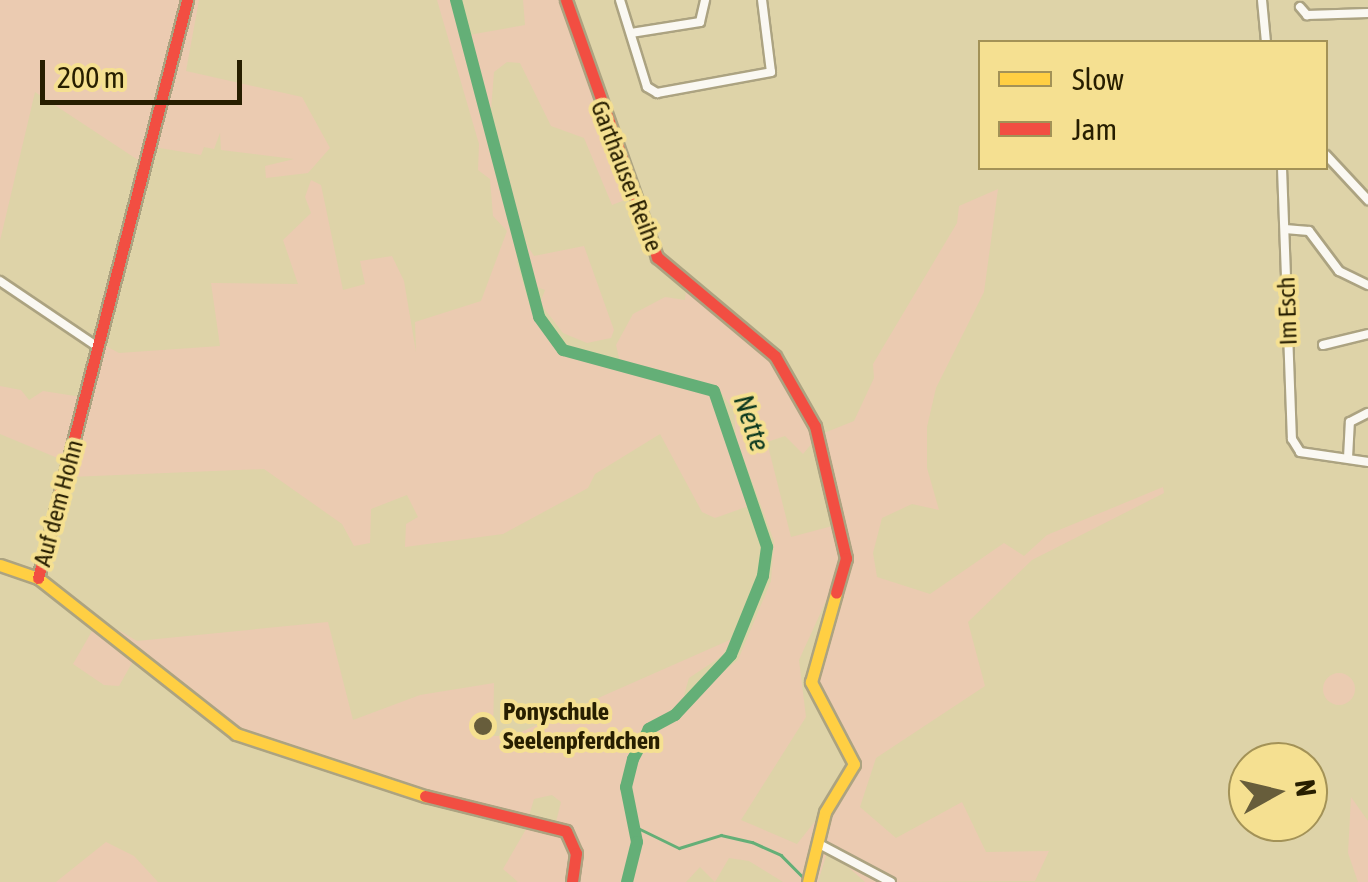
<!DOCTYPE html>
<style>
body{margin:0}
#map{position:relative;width:1368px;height:882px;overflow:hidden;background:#ded3a8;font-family:"Asap Condensed",sans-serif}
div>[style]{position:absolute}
.green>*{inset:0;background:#ebcbb1}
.round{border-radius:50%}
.stream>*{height:2.5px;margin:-1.25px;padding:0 1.25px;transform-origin:1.25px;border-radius:1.25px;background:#64af77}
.river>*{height:12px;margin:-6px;padding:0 6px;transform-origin:6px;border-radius:6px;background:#64af77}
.roads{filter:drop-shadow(2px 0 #aca381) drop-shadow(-2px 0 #aca381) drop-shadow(0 2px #aca381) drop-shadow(0 -2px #aca381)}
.street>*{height:8px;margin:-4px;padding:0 4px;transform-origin:4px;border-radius:4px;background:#faf8f2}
.slow>*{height:11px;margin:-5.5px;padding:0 5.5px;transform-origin:5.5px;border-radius:5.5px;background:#ffcf43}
.jam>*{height:11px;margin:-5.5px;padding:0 5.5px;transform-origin:5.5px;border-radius:5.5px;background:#f24e42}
.dots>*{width:28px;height:28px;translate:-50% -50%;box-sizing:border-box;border:5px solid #f5e091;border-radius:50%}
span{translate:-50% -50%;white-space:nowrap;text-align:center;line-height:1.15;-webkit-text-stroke:8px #f5e091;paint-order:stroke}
.street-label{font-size:25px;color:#271e00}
.poi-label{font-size:25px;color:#271e00;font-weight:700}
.left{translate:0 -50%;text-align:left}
.water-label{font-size:28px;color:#0c3920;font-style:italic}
.legend{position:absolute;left:978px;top:40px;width:350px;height:130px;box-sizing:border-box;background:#f5e091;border:2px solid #a39257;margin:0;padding:12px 18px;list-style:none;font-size:30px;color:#271e00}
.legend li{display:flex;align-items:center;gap:20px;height:50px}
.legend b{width:50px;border:2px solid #a39257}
.north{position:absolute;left:1228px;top:742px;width:100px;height:100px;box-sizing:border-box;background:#f5e091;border:2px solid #a39257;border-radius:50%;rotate:82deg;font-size:28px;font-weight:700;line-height:40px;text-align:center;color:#271e00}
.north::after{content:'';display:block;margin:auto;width:35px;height:45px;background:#675d3b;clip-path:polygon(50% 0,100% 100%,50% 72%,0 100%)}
.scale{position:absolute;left:40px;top:60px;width:202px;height:45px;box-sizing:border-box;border:5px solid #271e00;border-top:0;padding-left:12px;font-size:30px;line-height:35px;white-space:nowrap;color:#271e00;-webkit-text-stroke:8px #f5e091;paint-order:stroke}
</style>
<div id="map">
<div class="green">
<div style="clip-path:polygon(0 0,184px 0,141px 162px,35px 92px,0 241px)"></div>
<div style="clip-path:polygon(191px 0,199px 0,186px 71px,302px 97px,330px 148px,308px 173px,266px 178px,265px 166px,294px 159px,221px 150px,220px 133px,214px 149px,204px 147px,201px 155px,154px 147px)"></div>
<div style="clip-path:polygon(437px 0,459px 0,469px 35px,525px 25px,523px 0,561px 0,630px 198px,612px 205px,584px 138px,551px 126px,520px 63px,507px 62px,494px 72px,491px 110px,527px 245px,534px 256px,584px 246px,614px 330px,611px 338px,587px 343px,563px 333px,540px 303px,545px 290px,534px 286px,516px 259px,530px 306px,543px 331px,573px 357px,710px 393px,749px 506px,715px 518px,702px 512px,660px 434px,595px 474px,588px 488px,503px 534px,405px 547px,406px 524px,418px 517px,407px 495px,371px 509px,370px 543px,354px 546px,342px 524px,264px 469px,70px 477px,72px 464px,0 434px,0 386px,21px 390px,29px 400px,43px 391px,88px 398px,104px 345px,119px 353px,220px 346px,211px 283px,298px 284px,283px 240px,311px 213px,305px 197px,311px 180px,321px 185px,343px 290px,365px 284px,360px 261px,392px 256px,404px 281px,416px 352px,415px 322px,481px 301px,507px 231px,493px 216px,490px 179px,478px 170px,479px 144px)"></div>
<div style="clip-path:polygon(evenodd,998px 189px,984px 292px,936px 388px,927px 427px,927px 468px,939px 510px,912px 504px,882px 518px,873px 553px,877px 577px,930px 594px,1004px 543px,1024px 556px,1047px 535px,1163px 487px,1164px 493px,1032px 560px,968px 622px,985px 686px,876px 758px,860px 807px,896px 838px,962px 802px,986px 852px,1049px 851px,1035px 881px,865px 882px,828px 849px,818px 882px,783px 882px,749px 861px,729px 858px,715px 882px,700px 867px,686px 882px,518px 882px,503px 869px,529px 824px,554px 830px,561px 802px,552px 795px,534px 799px,529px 816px,398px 786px,240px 732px,137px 654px,119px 686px,104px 685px,73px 664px,99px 619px,137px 641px,328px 622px,353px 720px,420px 695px,494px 683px,493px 736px,512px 736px,732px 639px,722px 656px,689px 678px,684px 695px,694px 704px,701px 689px,738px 660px,771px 581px,774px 541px,736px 438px,734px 411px,717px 387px,620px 362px,616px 345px,633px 314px,665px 297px,685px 300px,686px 289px,755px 339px,819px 435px,854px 421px,874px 378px,873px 364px,957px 223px,959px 206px,998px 189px,785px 436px,803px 454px,818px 436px,838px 506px,845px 571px,810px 671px,821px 710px,854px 756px,848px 780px,797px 844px,741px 820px,806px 717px,799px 660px,837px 577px,840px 551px,836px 525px,791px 537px,767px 442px,785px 436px)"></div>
<div class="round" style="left:1323px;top:673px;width:32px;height:32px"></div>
<div style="clip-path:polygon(1351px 797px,1368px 821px,1368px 882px,1358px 882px,1348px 853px)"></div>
<div style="clip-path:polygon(106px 842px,134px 856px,158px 882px,56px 882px)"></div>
</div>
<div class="stream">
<div style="left:636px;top:827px;width:48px;rotate:26deg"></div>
<div style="left:679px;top:848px;width:44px;rotate:-17.2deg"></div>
<div style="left:721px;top:835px;width:32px;rotate:13deg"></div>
<div style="left:752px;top:842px;width:32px;rotate:24deg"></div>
<div style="left:781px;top:855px;width:31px;rotate:45deg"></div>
</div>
<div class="river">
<div style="left:456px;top:0;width:328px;rotate:75.3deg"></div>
<div style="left:539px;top:317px;width:41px;rotate:54deg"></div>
<div style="left:563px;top:350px;width:156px;rotate:15.2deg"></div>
<div style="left:714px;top:391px;width:165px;rotate:71.2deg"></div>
<div style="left:767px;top:547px;width:29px;rotate:98deg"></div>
<div style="left:763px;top:576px;width:85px;rotate:112.1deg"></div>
<div style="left:731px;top:655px;width:82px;rotate:133deg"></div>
<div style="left:675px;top:715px;width:30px;rotate:152deg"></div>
<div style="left:649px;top:729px;width:34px;rotate:118deg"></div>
<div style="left:633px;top:759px;width:29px;rotate:104deg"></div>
<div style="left:626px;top:787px;width:56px;rotate:78.7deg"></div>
<div style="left:637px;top:842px;width:41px;rotate:104deg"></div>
</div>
<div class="roads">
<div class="street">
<div style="left:620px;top:0;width:91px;rotate:72.8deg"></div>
<div style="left:647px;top:87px;width:12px;rotate:31deg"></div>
<div style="left:657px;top:93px;width:116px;rotate:-10.4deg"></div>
<div style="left:771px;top:72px;width:73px;rotate:-97.1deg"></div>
<div style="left:1262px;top:0;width:42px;rotate:84.6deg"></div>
<div style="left:1300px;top:7px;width:11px;rotate:49deg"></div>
<div style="left:1307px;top:15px;width:61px;rotate:-1.9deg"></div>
<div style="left:631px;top:33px;width:70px;rotate:-9.1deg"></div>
<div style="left:700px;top:22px;width:23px;rotate:-77deg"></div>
<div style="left:1326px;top:155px;width:62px;rotate:47deg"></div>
<div style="left:1282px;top:168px;width:271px;rotate:87.9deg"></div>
<div style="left:1292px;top:439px;width:15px;rotate:58deg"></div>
<div style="left:1300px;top:452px;width:69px;rotate:8.4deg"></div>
<div style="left:1285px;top:229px;width:24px;rotate:5deg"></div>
<div style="left:1309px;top:231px;width:50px;rotate:53.1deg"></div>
<div style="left:1339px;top:271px;width:32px;rotate:26deg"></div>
<div style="left:0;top:281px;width:118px;rotate:34deg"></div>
<div style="left:1323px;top:345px;width:46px;rotate:-13.7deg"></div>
<div style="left:1348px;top:458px;width:36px;rotate:-87deg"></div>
<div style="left:1350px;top:422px;width:20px;rotate:-27deg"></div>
<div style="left:821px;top:845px;width:79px;rotate:27.9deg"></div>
</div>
<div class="slow">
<div style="left:0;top:565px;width:40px;rotate:18.9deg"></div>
<div style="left:38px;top:578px;width:252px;rotate:38.2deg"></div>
<div style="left:236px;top:734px;width:199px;rotate:18.2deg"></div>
<div style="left:808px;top:882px;width:72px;rotate:-76.3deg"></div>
<div style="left:825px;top:812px;width:56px;rotate:-58.9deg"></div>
<div style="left:854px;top:764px;width:93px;rotate:-117.7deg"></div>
<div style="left:811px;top:682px;width:92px;rotate:-74.3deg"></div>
</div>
<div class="jam">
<div style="left:566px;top:0;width:273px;rotate:70.5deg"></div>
<div style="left:657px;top:257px;width:154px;rotate:40deg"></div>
<div style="left:775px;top:356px;width:81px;rotate:60.3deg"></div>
<div style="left:815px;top:426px;width:136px;rotate:76.8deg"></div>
<div style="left:846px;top:558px;width:36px;rotate:106deg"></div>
<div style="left:38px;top:578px;width:597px;rotate:-75.54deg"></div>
<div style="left:425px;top:796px;width:145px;rotate:13.9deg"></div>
<div style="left:566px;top:831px;width:24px;rotate:66deg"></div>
<div style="left:576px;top:853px;width:29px;rotate:98deg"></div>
</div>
</div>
<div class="dots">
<div style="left:483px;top:726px;background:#675d3b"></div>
</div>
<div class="street-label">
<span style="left:627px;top:176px;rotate:69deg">Garthauser Reihe</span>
<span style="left:1287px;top:311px;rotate:-92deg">Im Esch</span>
<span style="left:58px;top:503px;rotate:-75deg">Auf dem Hohn</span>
</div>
<div class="poi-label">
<span class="left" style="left:503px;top:726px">Ponyschule<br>Seelenpferdchen</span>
</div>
<div class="water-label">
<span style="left:752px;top:423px;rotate:71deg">Nette</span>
</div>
<ul class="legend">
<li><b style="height:12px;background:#ffcf43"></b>Slow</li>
<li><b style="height:12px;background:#f24e42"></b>Jam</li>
</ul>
<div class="north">N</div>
<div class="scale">200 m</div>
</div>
